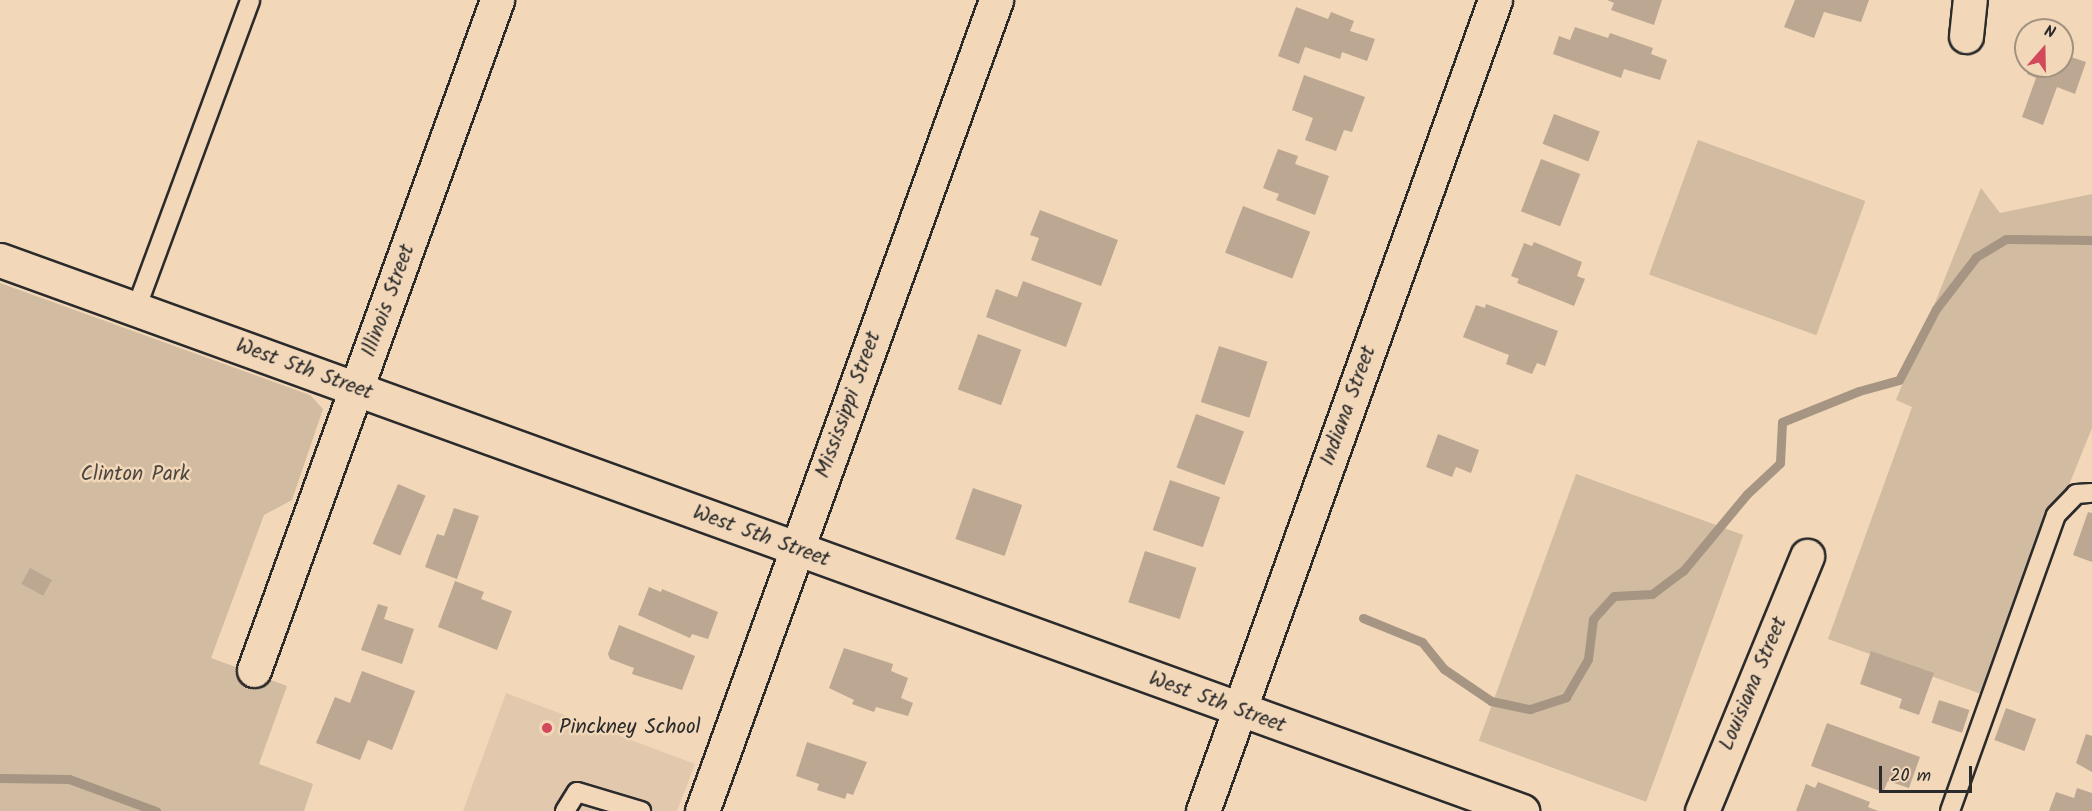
<!DOCTYPE html>
<style>
body{margin:0}
#map{position:relative;width:2092px;height:811px;overflow:hidden;background:#f2d7b9;font-family:Kalam,sans-serif}
div>[style]{position:absolute}
.built>*{inset:0;background:#e2c9ad}
.green>*{inset:0;background:#d1bba1;transform-origin:0 0}
.stream>*{height:9px;margin:-4.5px;padding:0 4.5px;transform-origin:4.5px;border-radius:4.5px;background:#a59582}
.building>*{inset:0;background:#bba792;transform-origin:0 0}
.roads{filter:drop-shadow(2px 0 #2b2b2b) drop-shadow(-2px 0 #2b2b2b) drop-shadow(0 2px #2b2b2b) drop-shadow(0 -2px #2b2b2b)}
.service>*{height:18px;margin:-9px;padding:0 9px;transform-origin:9px;border-radius:9px;background:#f2d7b9}
.minor>*{height:33px;margin:-16.5px;padding:0 16.5px;transform-origin:16.5px;border-radius:16.5px;background:#f2d7b9}
.dots>*{width:16px;height:16px;translate:-50% -50%;box-sizing:border-box;border:3px solid #f2d7b9;border-radius:50%}
span{translate:-50% -50%;white-space:nowrap;text-align:center;line-height:1.15;-webkit-text-stroke:5px #f2d7b9;paint-order:stroke}
.street-label{font-size:21px;color:#2b2b2b}
.park-label{font-size:21px;color:#4c4843}
.poi-label{font-size:21px;color:#2b2b2b}
.left{translate:0 -50%;text-align:left}
.north{position:absolute;left:2014px;top:18px;width:60px;height:60px;box-sizing:border-box;background:#f2d7b9;border:2px solid #a29280;border-radius:50%;rotate:20deg;font-size:16px;font-weight:700;line-height:24px;text-align:center;color:#2b2b2b}
.north::after{content:'';display:block;margin:auto;width:21px;height:27px;background:#d1495b;clip-path:polygon(50% 0,100% 100%,50% 72%,0 100%)}
.scale{position:absolute;left:1879px;top:766px;width:93px;height:27px;box-sizing:border-box;border:3px solid #2b2b2b;border-top:0;padding-left:8px;font-size:18px;line-height:21px;white-space:nowrap;color:#2b2b2b;-webkit-text-stroke:4px #f2d7b9;paint-order:stroke}
</style>
<div id="map">
<div class="built">
<div style="clip-path:polygon(506px 693px,695px 764px,677px 811px,463px 811px)"></div>
</div>
<div class="green">
<div style="left:1698px;top:140px;width:178px;height:143px;rotate:20deg"></div>
<div style="clip-path:polygon(1981px 188px,2000px 213px,2092px 194px,2092px 428px,1984px 695px,1828px 639px,1912px 407px,1896px 400px)"></div>
<div style="clip-path:polygon(0 283px,310px 395px,323px 409px,292px 500px,264px 515px,211px 658px,287px 686px,259px 764px,313px 784px,304px 811px,0 811px)"></div>
<div style="left:1576px;top:474px;width:178px;height:284px;rotate:20deg"></div>
</div>
<div class="stream">
<div style="left:1363px;top:618px;width:64px;rotate:22.1deg"></div>
<div style="left:1422px;top:642px;width:35px;rotate:51deg"></div>
<div style="left:1444px;top:669px;width:57px;rotate:34.2deg"></div>
<div style="left:1491px;top:701px;width:40px;rotate:12deg"></div>
<div style="left:1530px;top:709px;width:38px;rotate:-18deg"></div>
<div style="left:1566px;top:697px;width:44px;rotate:-59.9deg"></div>
<div style="left:1588px;top:659px;width:40px;rotate:-82.9deg"></div>
<div style="left:1593px;top:619px;width:31px;rotate:-48deg"></div>
<div style="left:1614px;top:596px;width:38px;rotate:-3deg"></div>
<div style="left:1652px;top:594px;width:39px;rotate:-37deg"></div>
<div style="left:1683px;top:571px;width:100px;rotate:-50.3deg"></div>
<div style="left:1747px;top:494px;width:45px;rotate:-43.2deg"></div>
<div style="left:1780px;top:463px;width:41px;rotate:-87.2deg"></div>
<div style="left:1782px;top:422px;width:83px;rotate:-21.9deg"></div>
<div style="left:1859px;top:391px;width:41px;rotate:-15.4deg"></div>
<div style="left:1899px;top:380px;width:80px;rotate:-62.5deg"></div>
<div style="left:1936px;top:309px;width:66px;rotate:-52.4deg"></div>
<div style="left:1976px;top:257px;width:35px;rotate:-31deg"></div>
<div style="left:2006px;top:239px;width:86px;rotate:0.7deg"></div>
<div style="left:0;top:778px;width:69px;rotate:0.8deg"></div>
<div style="left:69px;top:779px;width:93px;rotate:20.2deg"></div>
</div>
<div class="building">
<div style="clip-path:polygon(1607px 0,1662px 0,1654px 25px,1611px 10px,1614px 3px)"></div>
<div style="clip-path:polygon(1795px 0,1869px 0,1861px 22px,1824px 12px,1814px 38px,1784px 27px)"></div>
<div style="clip-path:polygon(1296px 7px,1328px 19px,1331px 12px,1354px 21px,1350px 31px,1375px 39px,1367px 61px,1342px 52px,1340px 59px,1305px 47px,1299px 64px,1278px 56px)"></div>
<div style="clip-path:polygon(1575px 27px,1608px 38px,1610px 33px,1653px 48px,1651px 54px,1667px 60px,1660px 80px,1624px 69px,1621px 78px,1553px 54px,1559px 36px,1570px 40px)"></div>
<div style="clip-path:polygon(2062px 54px,2086px 62px,2075px 94px,2057px 87px,2043px 125px,2022px 117px,2036px 78px,2027px 74px,2030px 66px,2062px 66px)"></div>
<div style="clip-path:polygon(1304px 75px,1365px 97px,1352px 132px,1344px 130px,1336px 151px,1305px 140px,1313px 118px,1292px 110px)"></div>
<div style="left:1554px;top:114px;width:49px;height:32px;rotate:21deg"></div>
<div style="clip-path:polygon(1278px 149px,1298px 156px,1295px 164px,1329px 176px,1315px 215px,1276px 200px,1279px 194px,1263px 188px)"></div>
<div style="left:1541px;top:159px;width:42px;height:56px;rotate:21deg"></div>
<div style="left:1243px;top:206px;width:72px;height:50px;rotate:21deg"></div>
<div style="clip-path:polygon(1040px 210px,1118px 240px,1101px 286px,1031px 260px,1039px 238px,1030px 235px)"></div>
<div style="clip-path:polygon(1534px 242px,1582px 262px,1577px 276px,1585px 279px,1574px 306px,1517px 283px,1519px 279px,1511px 276px,1524px 243px,1532px 246px)"></div>
<div style="clip-path:polygon(1023px 281px,1082px 303px,1066px 347px,986px 317px,996px 289px,1017px 297px)"></div>
<div style="clip-path:polygon(1486px 304px,1558px 331px,1545px 366px,1537px 363px,1532px 374px,1506px 364px,1509px 355px,1463px 337px,1476px 305px,1485px 308px)"></div>
<div style="left:978px;top:334px;width:46px;height:59px;rotate:20deg"></div>
<div style="left:1219px;top:346px;width:51px;height:59px;rotate:18deg"></div>
<div style="left:1196px;top:414px;width:51px;height:57px;rotate:20deg"></div>
<div style="clip-path:polygon(1438px 434px,1479px 450px,1471px 473px,1456px 467px,1452px 477px,1426px 467px)"></div>
<div style="left:1170px;top:480px;width:53px;height:53px;rotate:19deg"></div>
<div style="left:398px;top:484px;width:30px;height:65px;rotate:23deg"></div>
<div style="left:973px;top:488px;width:52px;height:54px;rotate:19deg"></div>
<div style="clip-path:polygon(454px 508px,479px 516px,457px 579px,425px 567px,437px 534px,444px 536px)"></div>
<div style="clip-path:polygon(2088px 512px,2092px 513px,2092px 562px,2073px 555px)"></div>
<div style="left:1145px;top:551px;width:54px;height:54px;rotate:18deg"></div>
<div style="left:30px;top:568px;width:25px;height:18px;rotate:29deg"></div>
<div style="clip-path:polygon(455px 581px,484px 592px,481px 599px,512px 611px,497px 650px,438px 627px)"></div>
<div style="clip-path:polygon(649px 587px,661px 592px,662px 589px,718px 612px,708px 639px,692px 634px,690px 638px,638px 615px)"></div>
<div style="clip-path:polygon(378px 604px,388px 607px,384px 619px,414px 629px,402px 664px,361px 650px)"></div>
<div style="clip-path:polygon(619px 625px,695px 656px,682px 690px,632px 674px,634px 668px,610px 659px,608px 654px)"></div>
<div style="clip-path:polygon(844px 648px,893px 664px,891px 671px,908px 678px,901px 698px,913px 703px,908px 716px,876px 707px,874px 712px,852px 704px,854px 700px,829px 688px)"></div>
<div style="clip-path:polygon(1871px 651px,1934px 673px,1919px 715px,1899px 708px,1902px 699px,1860px 684px)"></div>
<div style="clip-path:polygon(362px 671px,415px 691px,392px 750px,368px 740px,360px 760px,316px 743px,335px 697px,350px 703px)"></div>
<div style="left:1939px;top:700px;width:32px;height:24px;rotate:18deg"></div>
<div style="left:2006px;top:708px;width:32px;height:34px;rotate:20deg"></div>
<div style="clip-path:polygon(1827px 723px,1920px 757px,1909px 788px,1888px 781px,1883px 792px,1811px 766px)"></div>
<div style="clip-path:polygon(2086px 734px,2092px 736px,2092px 772px,2076px 763px)"></div>
<div style="clip-path:polygon(807px 742px,867px 762px,853px 795px,847px 793px,845px 799px,817px 790px,819px 784px,796px 776px)"></div>
<div style="clip-path:polygon(1818px 782px,1870px 802px,1868px 807px,1878px 811px,1796px 811px,1806px 784px,1815px 788px)"></div>
<div style="clip-path:polygon(2077px 788px,2092px 793px,2092px 811px,2049px 811px,2056px 792px,2074px 798px)"></div>
</div>
<div class="roads">
<div class="service">
<div style="left:136px;top:309px;width:329px;rotate:-69.7deg"></div>
<div style="left:565px;top:811px;width:22px;rotate:-58deg"></div>
<div style="left:577px;top:792px;width:67px;rotate:16.5deg"></div>
<div style="left:1950px;top:811px;width:314px;rotate:-70.3deg"></div>
<div style="left:2056px;top:515px;width:29px;rotate:-46deg"></div>
<div style="left:2076px;top:494px;width:16px;rotate:-4deg"></div>
</div>
<div class="minor">
<div style="left:1966px;top:36px;width:36px;rotate:-84deg"></div>
<div style="left:0;top:260px;width:1619px;rotate:19.9deg"></div>
<div style="left:254px;top:670px;width:713px;rotate:-70.06deg"></div>
<div style="left:702px;top:811px;width:863px;rotate:-70.07deg"></div>
<div style="left:1203px;top:811px;width:862px;rotate:-70.2deg"></div>
<div style="left:1702px;top:811px;width:276px;rotate:-67.6deg"></div>
</div>
</div>
<div class="dots">
<div style="left:547px;top:728px;background:#d1495b"></div>
</div>
<div class="street-label">
<span style="left:389px;top:301px;rotate:-70deg">Illinois Street</span>
<span style="left:304px;top:370px;rotate:20deg">West 5th Street</span>
<span style="left:849px;top:405px;rotate:-70deg">Mississippi Street</span>
<span style="left:1349px;top:406px;rotate:-70deg">Indiana Street</span>
<span style="left:761px;top:537px;rotate:20deg">West 5th Street</span>
<span style="left:1754px;top:684px;rotate:-67deg">Louisiana Street</span>
<span style="left:1217px;top:703px;rotate:20deg">West 5th Street</span>
</div>
<div class="park-label">
<span style="left:135px;top:475px">Clinton Park</span>
</div>
<div class="poi-label">
<span class="left" style="left:559px;top:728px">Pinckney School</span>
</div>
<div class="north">N</div>
<div class="scale">20 m</div>
</div>
